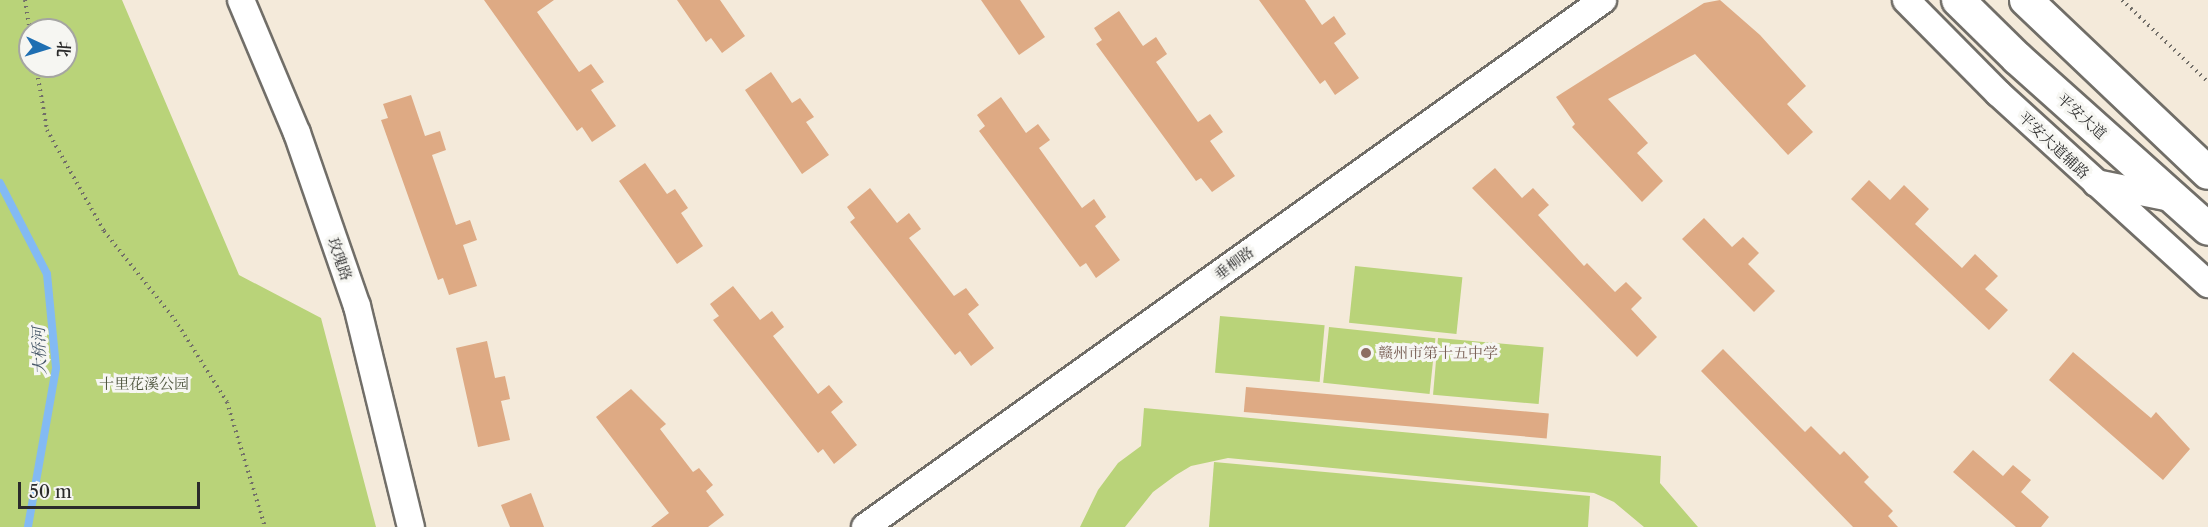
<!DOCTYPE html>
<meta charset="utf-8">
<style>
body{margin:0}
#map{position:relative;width:2208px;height:527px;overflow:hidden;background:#f4eada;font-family:"Libre Caslon Text","Noto Serif SC",serif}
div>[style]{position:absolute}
.green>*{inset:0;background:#b9d379;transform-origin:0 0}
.stream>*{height:8px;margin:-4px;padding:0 4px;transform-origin:4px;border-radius:4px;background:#83baf3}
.building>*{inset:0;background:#deaa84;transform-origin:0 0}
.path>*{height:4px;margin-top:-2px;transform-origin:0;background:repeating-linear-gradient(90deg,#716e68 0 1.5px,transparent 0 6px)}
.roads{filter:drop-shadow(2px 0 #716e68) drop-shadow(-2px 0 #716e68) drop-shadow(0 2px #716e68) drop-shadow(0 -2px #716e68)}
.minor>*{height:26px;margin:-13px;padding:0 13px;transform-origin:13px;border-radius:13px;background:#fff}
.major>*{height:32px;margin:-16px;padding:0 16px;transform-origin:16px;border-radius:16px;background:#fff}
.dots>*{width:16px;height:16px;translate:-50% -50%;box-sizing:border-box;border:3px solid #f6f6f2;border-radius:50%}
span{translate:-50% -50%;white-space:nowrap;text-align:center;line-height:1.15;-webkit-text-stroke:6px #f6f6f2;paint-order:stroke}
.street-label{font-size:15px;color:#2b2b2b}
.education-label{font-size:15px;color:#785e54}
.left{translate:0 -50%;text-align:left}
.park-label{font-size:15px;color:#4e553e}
.water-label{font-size:16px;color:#455667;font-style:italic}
.north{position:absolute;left:18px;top:18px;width:60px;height:60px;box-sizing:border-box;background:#f6f6f2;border:2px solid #a5a5a2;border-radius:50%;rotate:94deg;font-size:16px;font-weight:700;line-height:24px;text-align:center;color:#2b2b2b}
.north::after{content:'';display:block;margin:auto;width:21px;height:27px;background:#1f6fb2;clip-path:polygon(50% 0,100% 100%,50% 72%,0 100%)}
.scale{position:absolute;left:18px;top:482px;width:182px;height:27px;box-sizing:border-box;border:3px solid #2b2b2b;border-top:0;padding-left:8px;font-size:18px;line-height:21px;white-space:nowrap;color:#2b2b2b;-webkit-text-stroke:4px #f6f6f2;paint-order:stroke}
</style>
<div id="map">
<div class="green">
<div style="clip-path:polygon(evenodd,0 0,122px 0,239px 275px,321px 318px,376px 527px,0 527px,0 0,30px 30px,66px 30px,66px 66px,30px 66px,30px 30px)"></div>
<div style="left:1355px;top:266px;width:108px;height:57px;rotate:6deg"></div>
<div style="left:1220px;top:316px;width:105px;height:57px;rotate:5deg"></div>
<div style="left:1329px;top:327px;width:107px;height:56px;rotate:6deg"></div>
<div style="left:1438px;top:338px;width:106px;height:57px;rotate:5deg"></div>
<div style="clip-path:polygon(1144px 408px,1661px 456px,1660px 483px,1698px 527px,1644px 527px,1614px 502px,1594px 493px,1228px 458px,1191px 466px,1176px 475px,1153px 492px,1125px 527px,1080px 527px,1098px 490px,1118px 463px,1141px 446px)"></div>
<div style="clip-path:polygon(1214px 462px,1590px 496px,1588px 527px,1209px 527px)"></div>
</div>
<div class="stream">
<div style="left:0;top:183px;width:102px;rotate:62.7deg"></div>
<div style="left:47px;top:274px;width:94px;rotate:84.5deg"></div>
<div style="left:56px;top:368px;width:161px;rotate:100deg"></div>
</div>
<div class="building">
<div style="clip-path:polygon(484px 0,554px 0,537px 12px,579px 72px,591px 64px,604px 82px,591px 90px,616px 126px,592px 142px,582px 127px,577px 131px)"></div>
<div style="clip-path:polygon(677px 0,720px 0,745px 36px,722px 53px,711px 38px,706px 42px)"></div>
<div style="clip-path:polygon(981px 0,1020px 0,1045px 37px,1019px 55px)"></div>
<div style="clip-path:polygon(1259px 0,1305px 0,1322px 25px,1334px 16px,1346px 34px,1334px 43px,1359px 78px,1335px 95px,1325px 80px,1320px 84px)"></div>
<div style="clip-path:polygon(1720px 0,1760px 35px,1806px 86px,1787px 104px,1813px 132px,1788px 155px,1695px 54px,1608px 99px,1648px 143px,1637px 153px,1663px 181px,1642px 202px,1572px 127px,1575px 124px,1556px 97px,1704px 3px)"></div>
<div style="clip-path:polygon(1119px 11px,1143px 46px,1156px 37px,1167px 54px,1156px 62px,1198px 122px,1210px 114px,1223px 132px,1210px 141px,1235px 176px,1212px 192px,1201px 178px,1196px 181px,1096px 44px,1102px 40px,1094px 28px)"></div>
<div style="clip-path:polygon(771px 72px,792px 103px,800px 98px,814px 117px,806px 122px,829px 155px,802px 174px,745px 90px)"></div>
<div style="clip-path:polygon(411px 95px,425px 136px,440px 131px,446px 150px,432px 155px,456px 225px,470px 220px,477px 240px,463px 245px,477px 286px,449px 295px,443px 278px,438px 280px,381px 120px,388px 118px,383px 104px)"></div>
<div style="clip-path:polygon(1001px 97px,1026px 133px,1038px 124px,1050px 140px,1039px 148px,1082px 208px,1094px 199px,1106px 217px,1095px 226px,1120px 260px,1096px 278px,1086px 263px,1080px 267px,979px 131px,985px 126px,977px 115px)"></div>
<div style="clip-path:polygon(645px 163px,667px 194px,675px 189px,688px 208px,681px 213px,703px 246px,677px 264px,619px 181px)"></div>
<div style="clip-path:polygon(1495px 168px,1522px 198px,1533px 188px,1549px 205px,1538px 215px,1584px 266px,1587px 263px,1615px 292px,1626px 282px,1642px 298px,1631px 309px,1657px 337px,1637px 357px,1472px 188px)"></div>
<div style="clip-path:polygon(1869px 180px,1890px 200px,1904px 185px,1929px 209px,1915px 224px,1962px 268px,1975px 254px,1998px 276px,1985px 289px,2008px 310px,1989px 330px,1851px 199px)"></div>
<div style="clip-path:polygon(870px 188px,897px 223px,909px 213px,921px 229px,909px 238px,954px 296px,966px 288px,979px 305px,968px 314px,994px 348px,971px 366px,960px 351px,955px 355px,850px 222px,855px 218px,847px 207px)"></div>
<div style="clip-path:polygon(1704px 218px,1732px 247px,1743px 237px,1759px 253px,1748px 264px,1775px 291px,1754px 312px,1682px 239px)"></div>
<div style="clip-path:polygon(733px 286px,760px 320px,772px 311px,784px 327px,773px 336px,818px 394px,829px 385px,843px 402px,831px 412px,857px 445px,834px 464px,823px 449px,818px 453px,713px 320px,719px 316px,710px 304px)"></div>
<div style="clip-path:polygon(487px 341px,495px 378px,505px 376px,510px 399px,501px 401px,510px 440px,478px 447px,456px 348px)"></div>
<div style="clip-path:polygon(1723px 349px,1805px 432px,1811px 426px,1840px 455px,1844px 451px,1869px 477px,1864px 482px,1893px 511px,1888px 516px,1898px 527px,1853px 527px,1701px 371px)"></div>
<div style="clip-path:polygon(2073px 352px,2151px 418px,2156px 412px,2190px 449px,2163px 480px,2049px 380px)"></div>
<div style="left:1246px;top:387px;width:304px;height:25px;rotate:5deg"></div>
<div style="clip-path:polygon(631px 389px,666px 424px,660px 429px,693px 472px,699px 468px,713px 485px,706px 491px,724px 515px,708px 527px,651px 527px,669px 513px,596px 417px)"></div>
<div style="clip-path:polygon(1973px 450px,2003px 476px,2013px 465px,2031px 480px,2021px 492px,2049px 517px,2041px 527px,2016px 527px,1953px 472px)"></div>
<div style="clip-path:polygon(531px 493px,544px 527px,510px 527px,501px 505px)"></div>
</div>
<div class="path">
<div style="left:25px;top:0;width:31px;rotate:81deg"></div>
<div style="left:2122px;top:0;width:119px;rotate:43.6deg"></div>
<div style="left:36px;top:66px;width:65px;rotate:80.2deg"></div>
<div style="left:47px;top:130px;width:116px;rotate:60.6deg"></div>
<div style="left:104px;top:231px;width:114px;rotate:51.4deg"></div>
<div style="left:175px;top:320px;width:97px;rotate:57.6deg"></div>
<div style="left:227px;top:402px;width:131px;rotate:73.1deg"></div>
</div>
<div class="roads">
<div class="minor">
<div style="left:241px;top:0;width:144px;rotate:67.2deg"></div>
<div style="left:297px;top:133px;width:183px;rotate:70.9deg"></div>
<div style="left:357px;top:306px;width:228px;rotate:76.3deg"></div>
<div style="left:1906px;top:0;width:131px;rotate:45.3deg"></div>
<div style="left:1998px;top:93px;width:284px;rotate:42.3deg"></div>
<div style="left:2096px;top:183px;width:81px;rotate:11.4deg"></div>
<div style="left:865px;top:527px;width:907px;rotate:-35.53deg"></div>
</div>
<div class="major">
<div style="left:1958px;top:0;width:83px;rotate:44.5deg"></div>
<div style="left:2017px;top:58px;width:256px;rotate:41.8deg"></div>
<div style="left:2026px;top:0;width:251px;rotate:43.5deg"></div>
</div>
</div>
<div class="dots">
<div style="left:1366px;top:353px;background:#8d6e63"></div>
</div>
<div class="street-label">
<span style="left:2082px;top:116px;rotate:42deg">平安大道</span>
<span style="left:2054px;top:145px;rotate:43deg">平安大道辅路</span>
<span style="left:340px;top:259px;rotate:71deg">玫瑰路</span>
<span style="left:1234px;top:263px;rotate:-36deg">垂柳路</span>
</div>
<div class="education-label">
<span class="left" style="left:1378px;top:353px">赣州市第十五中学</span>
</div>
<div class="park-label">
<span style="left:144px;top:384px">十里花溪公园</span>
</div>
<div class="water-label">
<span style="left:39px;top:351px;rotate:-92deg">大桥河</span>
</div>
<div class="north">北</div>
<div class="scale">50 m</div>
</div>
